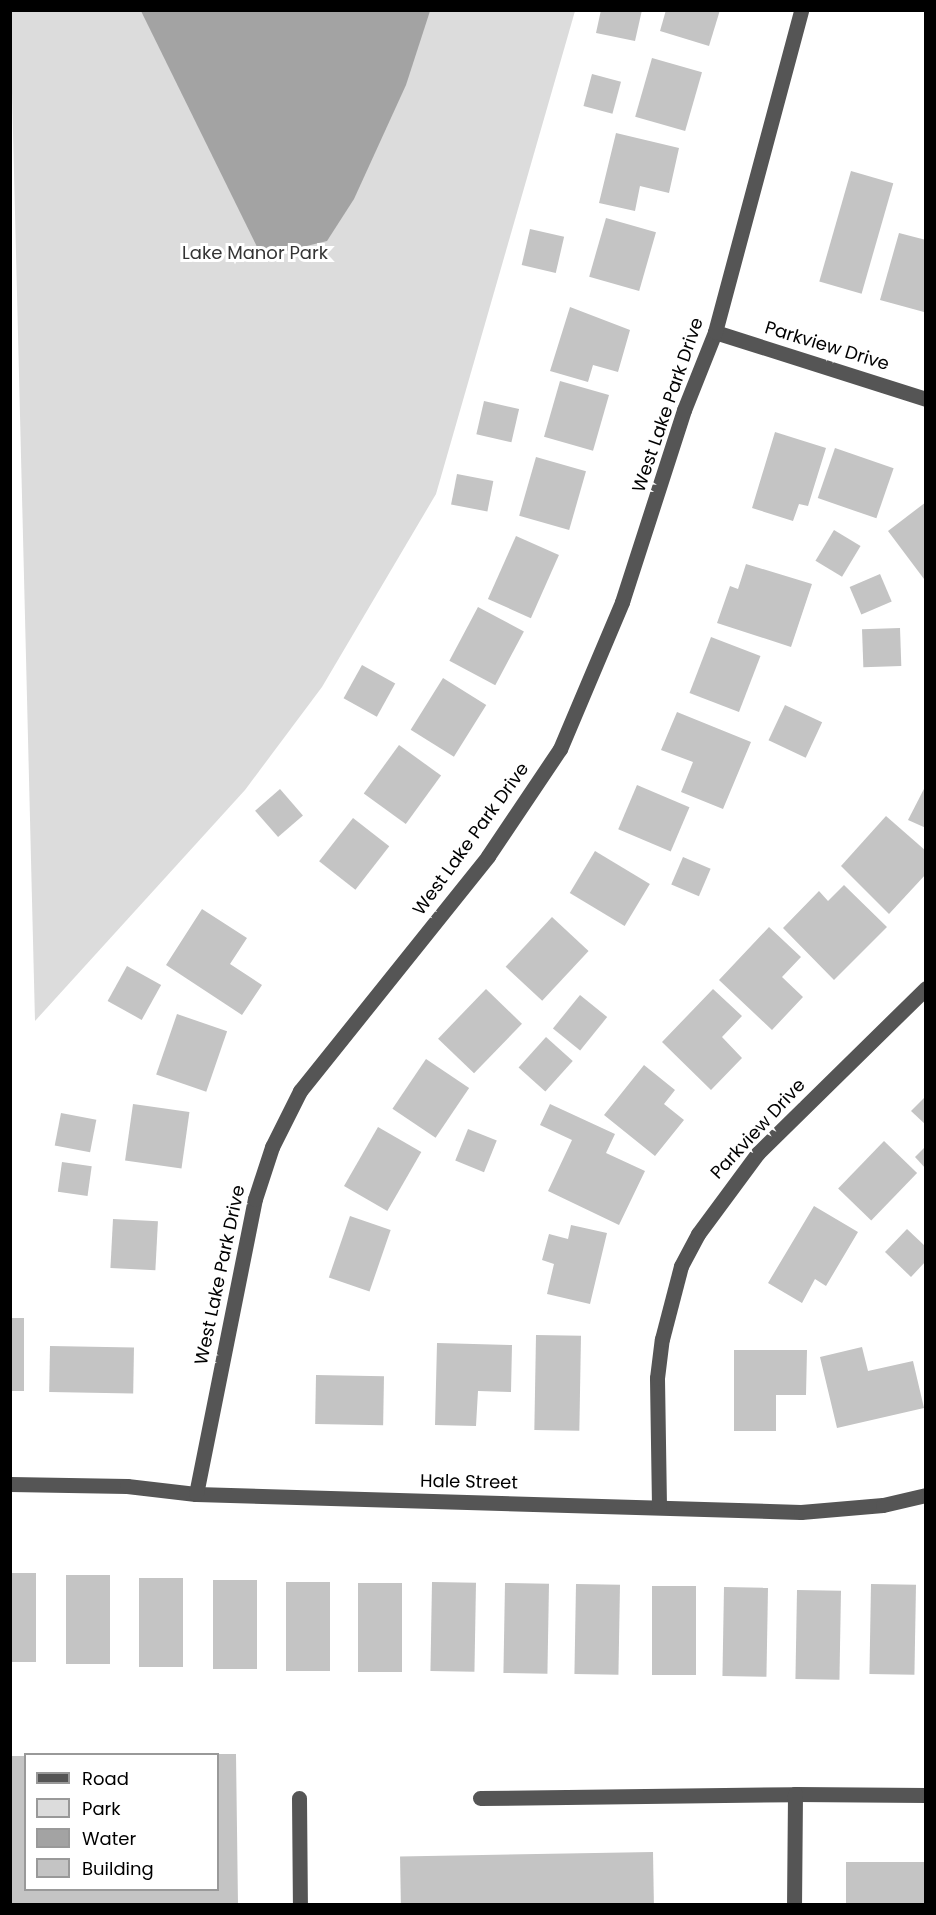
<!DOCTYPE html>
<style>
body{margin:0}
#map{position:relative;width:936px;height:1915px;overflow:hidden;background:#fff;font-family:Poppins,sans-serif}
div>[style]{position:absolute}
.green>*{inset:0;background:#dcdcdc}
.water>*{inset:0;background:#a3a3a3}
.building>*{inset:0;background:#c4c4c4;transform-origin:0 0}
.minor>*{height:15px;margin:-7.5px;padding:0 7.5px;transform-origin:7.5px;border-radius:7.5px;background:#555}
span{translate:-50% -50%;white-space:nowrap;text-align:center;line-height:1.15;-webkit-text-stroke:6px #fff;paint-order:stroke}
.park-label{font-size:18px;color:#333}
.street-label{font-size:18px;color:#000}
.frame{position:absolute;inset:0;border:12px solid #000;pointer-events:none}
.legend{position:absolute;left:24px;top:1753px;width:195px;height:138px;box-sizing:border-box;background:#fff;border:2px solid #999;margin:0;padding:8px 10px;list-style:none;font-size:18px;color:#000}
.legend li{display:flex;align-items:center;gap:12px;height:30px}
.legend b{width:30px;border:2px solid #999}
</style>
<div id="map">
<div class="green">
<div style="clip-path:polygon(10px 11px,575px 11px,436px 494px,322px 687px,245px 790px,35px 1021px)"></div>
</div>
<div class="water">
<div style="clip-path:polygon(141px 11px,430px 11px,406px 85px,354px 199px,327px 241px,262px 257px)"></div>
</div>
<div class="building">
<div style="clip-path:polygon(601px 10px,642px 10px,635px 41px,596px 33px)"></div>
<div style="clip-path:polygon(666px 10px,720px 10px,709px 46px,660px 31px)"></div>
<div style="left:652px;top:58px;width:52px;height:61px;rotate:16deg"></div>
<div style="left:592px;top:74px;width:30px;height:33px;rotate:15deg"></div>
<div style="clip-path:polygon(616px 133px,679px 148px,669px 193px,640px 186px,635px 211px,599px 203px)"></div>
<div style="left:851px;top:171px;width:44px;height:115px;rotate:16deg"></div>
<div style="left:606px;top:218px;width:52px;height:61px;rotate:16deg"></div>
<div style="left:530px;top:229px;width:35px;height:37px;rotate:13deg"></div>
<div style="clip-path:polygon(899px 233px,926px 240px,924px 312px,880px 300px)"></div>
<div style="clip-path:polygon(570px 307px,630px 330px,618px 372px,593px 365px,588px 382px,550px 371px)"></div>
<div style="left:560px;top:381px;width:51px;height:58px;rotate:16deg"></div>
<div style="left:484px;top:401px;width:36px;height:34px;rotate:13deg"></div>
<div style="clip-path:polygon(775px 432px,826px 448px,808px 506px,799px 504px,793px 521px,752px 508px)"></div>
<div style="left:835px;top:448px;width:62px;height:53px;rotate:19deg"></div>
<div style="left:536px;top:457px;width:52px;height:61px;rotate:16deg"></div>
<div style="left:457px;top:474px;width:37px;height:31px;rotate:11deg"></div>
<div style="clip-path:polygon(926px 502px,926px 577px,924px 579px,888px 531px)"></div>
<div style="left:834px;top:530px;width:31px;height:36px;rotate:31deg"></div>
<div style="left:516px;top:536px;width:47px;height:69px;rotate:24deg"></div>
<div style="clip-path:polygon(746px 564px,812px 584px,791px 647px,717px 623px,730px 586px,738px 589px)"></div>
<div style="left:880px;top:574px;width:30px;height:33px;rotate:67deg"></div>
<div style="left:478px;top:607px;width:52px;height:61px;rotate:28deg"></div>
<div style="left:900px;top:628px;width:38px;height:38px;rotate:88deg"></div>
<div style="left:711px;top:637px;width:53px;height:60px;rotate:21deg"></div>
<div style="left:362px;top:665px;width:38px;height:38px;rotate:29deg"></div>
<div style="left:443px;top:678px;width:51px;height:61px;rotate:32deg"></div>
<div style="left:785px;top:705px;width:41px;height:39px;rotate:25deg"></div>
<div style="clip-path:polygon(677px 712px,751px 742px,723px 809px,681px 792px,693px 762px,661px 750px)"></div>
<div style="left:399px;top:745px;width:52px;height:60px;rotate:36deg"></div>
<div style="left:637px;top:785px;width:57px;height:48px;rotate:23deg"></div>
<div style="clip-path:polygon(926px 785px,926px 828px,908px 820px)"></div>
<div style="left:280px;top:789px;width:35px;height:33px;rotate:49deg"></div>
<div style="clip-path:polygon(886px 816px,926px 851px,926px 874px,889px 914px,841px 866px)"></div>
<div style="left:353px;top:818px;width:46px;height:55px;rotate:38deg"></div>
<div style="left:595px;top:851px;width:64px;height:49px;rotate:31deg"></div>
<div style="left:683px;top:857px;width:30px;height:30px;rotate:23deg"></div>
<div style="clip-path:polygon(844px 885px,887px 927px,834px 980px,783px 928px,819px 891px,828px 901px)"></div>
<div style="clip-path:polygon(202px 909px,247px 938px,230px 964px,262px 985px,242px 1015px,166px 965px)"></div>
<div style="left:552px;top:917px;width:50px;height:68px;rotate:43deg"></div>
<div style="clip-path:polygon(769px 927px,801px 957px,782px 977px,803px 997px,772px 1030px,719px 980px)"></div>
<div style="left:127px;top:966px;width:39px;height:40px;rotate:29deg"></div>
<div style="left:486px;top:989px;width:50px;height:69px;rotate:44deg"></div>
<div style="clip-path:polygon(713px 989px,742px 1016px,722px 1037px,742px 1058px,711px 1090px,662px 1042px)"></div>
<div style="left:580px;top:995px;width:35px;height:43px;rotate:39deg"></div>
<div style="left:177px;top:1014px;width:53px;height:64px;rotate:19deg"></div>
<div style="left:546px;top:1037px;width:36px;height:41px;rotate:42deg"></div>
<div style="left:426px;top:1059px;width:52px;height:60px;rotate:34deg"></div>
<div style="clip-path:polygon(644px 1065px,675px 1090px,664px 1104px,684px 1120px,655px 1156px,604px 1115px)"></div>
<div style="clip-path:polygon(926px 1096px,926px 1125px,911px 1111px)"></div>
<div style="left:133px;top:1104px;width:57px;height:57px;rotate:8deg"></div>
<div style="clip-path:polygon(550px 1104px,615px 1134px,606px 1153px,645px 1171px,619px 1225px,548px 1191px,572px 1140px,540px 1125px)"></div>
<div style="left:61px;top:1113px;width:36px;height:33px;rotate:11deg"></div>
<div style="left:378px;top:1127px;width:50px;height:68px;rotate:30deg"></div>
<div style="left:468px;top:1129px;width:31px;height:34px;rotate:22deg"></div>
<div style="left:884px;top:1141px;width:46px;height:66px;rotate:44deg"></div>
<div style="clip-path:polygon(926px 1146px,926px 1169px,915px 1157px)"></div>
<div style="left:62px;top:1162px;width:30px;height:30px;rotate:8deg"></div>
<div style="clip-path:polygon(814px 1206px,858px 1232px,826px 1286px,815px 1279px,802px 1303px,768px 1283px)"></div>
<div style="left:350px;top:1216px;width:43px;height:65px;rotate:19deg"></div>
<div style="left:113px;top:1219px;width:45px;height:49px;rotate:3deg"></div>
<div style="clip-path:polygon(571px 1225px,607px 1233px,590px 1304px,547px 1294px,554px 1264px,542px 1260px,549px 1234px,568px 1239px)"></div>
<div style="clip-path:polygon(907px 1229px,926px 1247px,926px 1261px,911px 1277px,885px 1252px)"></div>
<div style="left:10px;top:1318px;width:14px;height:73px"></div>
<div style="left:536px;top:1335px;width:45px;height:95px;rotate:1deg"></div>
<div style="clip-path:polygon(437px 1343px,512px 1345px,511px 1392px,478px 1391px,476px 1426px,435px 1425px)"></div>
<div style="left:50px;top:1346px;width:84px;height:46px;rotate:1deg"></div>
<div style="clip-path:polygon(862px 1347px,868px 1371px,913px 1361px,924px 1408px,837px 1428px,820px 1357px)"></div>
<div style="clip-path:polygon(734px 1350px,807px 1350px,806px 1395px,776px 1395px,776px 1431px,734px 1431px)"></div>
<div style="left:316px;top:1375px;width:68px;height:49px;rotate:1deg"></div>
<div style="left:10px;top:1573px;width:26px;height:89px"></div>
<div style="left:66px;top:1575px;width:44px;height:89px"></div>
<div style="left:139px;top:1578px;width:44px;height:89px"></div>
<div style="left:213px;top:1580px;width:44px;height:89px"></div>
<div style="left:286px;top:1582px;width:44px;height:89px"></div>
<div style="left:432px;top:1582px;width:44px;height:89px;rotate:1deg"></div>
<div style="left:358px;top:1583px;width:44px;height:89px"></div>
<div style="left:505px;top:1583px;width:44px;height:90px;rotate:1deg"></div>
<div style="left:576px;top:1584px;width:44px;height:90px;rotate:1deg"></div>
<div style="left:871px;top:1584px;width:45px;height:90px;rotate:1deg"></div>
<div style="left:652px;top:1586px;width:44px;height:89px"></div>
<div style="left:724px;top:1587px;width:44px;height:89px;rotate:1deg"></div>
<div style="left:797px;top:1590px;width:44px;height:89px;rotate:1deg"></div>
<div style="clip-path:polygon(218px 1754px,236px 1754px,238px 1904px,10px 1904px,10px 1756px,26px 1756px,26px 1890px,218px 1890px)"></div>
<div style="left:653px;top:1852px;width:52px;height:253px;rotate:89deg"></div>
<div style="left:926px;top:1862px;width:42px;height:80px;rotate:90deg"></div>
</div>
<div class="minor">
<div style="left:715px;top:332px;width:221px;rotate:17.6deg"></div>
<div style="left:10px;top:1484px;width:117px;rotate:1deg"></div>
<div style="left:127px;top:1486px;width:69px;rotate:6.6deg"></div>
<div style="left:196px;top:1494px;width:605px;rotate:1.7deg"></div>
<div style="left:801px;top:1512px;width:82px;rotate:-4.9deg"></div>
<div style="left:883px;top:1505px;width:44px;rotate:-13.1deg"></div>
<div style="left:196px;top:1494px;width:301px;rotate:-78.7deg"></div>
<div style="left:255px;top:1199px;width:55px;rotate:-71.9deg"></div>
<div style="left:272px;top:1147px;width:63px;rotate:-63.4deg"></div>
<div style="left:300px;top:1091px;width:301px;rotate:-51.3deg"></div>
<div style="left:488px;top:856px;width:129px;rotate:-56.1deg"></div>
<div style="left:560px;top:749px;width:160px;rotate:-67.1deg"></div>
<div style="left:622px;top:602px;width:202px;rotate:-72.1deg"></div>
<div style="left:684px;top:410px;width:84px;rotate:-68.3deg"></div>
<div style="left:715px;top:332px;width:333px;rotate:-75deg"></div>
<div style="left:659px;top:1506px;width:128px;rotate:-90.9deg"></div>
<div style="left:657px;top:1378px;width:39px;rotate:-83deg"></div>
<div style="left:662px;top:1339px;width:75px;rotate:-75.4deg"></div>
<div style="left:681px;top:1266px;width:36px;rotate:-62deg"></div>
<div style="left:698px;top:1234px;width:101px;rotate:-53.5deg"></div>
<div style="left:758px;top:1153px;width:235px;rotate:-44.5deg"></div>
<div style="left:795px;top:1794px;width:131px;rotate:0.4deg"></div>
<div style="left:299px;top:1798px;width:106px;rotate:89.5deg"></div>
<div style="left:480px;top:1798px;width:315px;rotate:-0.7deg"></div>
<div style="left:795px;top:1794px;width:110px;rotate:90.5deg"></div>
</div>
<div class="park-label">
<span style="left:255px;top:253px">Lake Manor Park</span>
</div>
<div class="street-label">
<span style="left:827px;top:346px;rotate:17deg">Parkview Drive</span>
<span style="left:668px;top:405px;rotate:-71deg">West Lake Park Drive</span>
<span style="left:471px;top:839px;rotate:-54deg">West Lake Park Drive</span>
<span style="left:758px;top:1129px;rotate:-47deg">Parkview Drive</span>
<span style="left:220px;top:1275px;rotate:-78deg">West Lake Park Drive</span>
<span style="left:469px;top:1482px;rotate:1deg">Hale Street</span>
</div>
<div class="frame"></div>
<ul class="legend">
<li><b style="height:8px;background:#555"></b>Road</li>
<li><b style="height:16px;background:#dcdcdc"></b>Park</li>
<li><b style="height:16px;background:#a3a3a3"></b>Water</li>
<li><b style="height:16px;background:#c4c4c4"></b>Building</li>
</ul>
</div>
